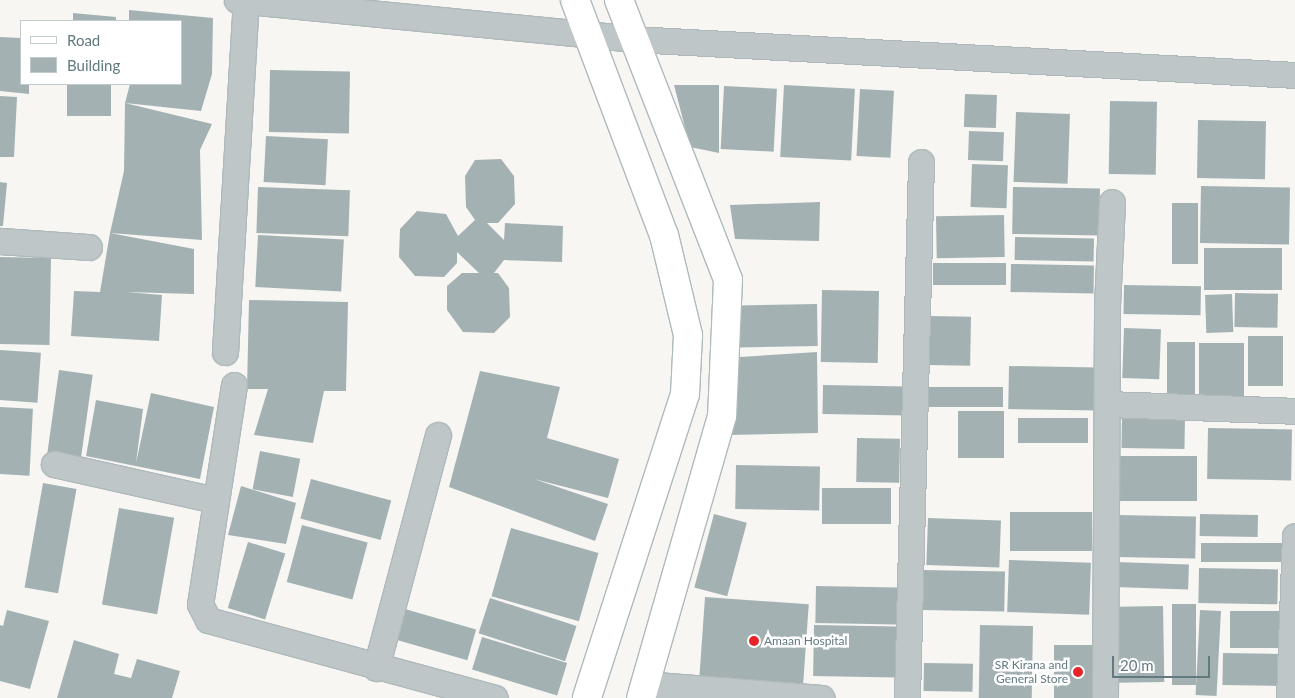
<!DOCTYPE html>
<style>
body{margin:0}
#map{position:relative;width:1295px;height:698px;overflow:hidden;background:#f7f6f3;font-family:Lato,sans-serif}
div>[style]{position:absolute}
.building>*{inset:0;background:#a4b1b3;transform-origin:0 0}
.roads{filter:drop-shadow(1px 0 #afb9bb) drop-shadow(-1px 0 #afb9bb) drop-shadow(0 1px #afb9bb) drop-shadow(0 -1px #afb9bb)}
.street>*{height:25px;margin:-12.5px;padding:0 12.5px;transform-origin:12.5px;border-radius:12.5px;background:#bfc6c8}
.secondary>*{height:28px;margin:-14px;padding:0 14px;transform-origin:14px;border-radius:14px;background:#fff}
.dots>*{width:14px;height:14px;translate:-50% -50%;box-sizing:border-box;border:2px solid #fff;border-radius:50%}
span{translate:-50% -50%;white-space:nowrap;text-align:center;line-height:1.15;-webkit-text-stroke:5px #fff;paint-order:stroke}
.poi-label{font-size:12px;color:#617a7f}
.left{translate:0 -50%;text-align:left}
.right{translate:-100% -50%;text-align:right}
.legend{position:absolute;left:20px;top:20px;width:162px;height:65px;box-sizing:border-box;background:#fff;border:1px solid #c0cacc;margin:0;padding:6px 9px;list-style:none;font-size:15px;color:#617a7f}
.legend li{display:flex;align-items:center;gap:10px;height:25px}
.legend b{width:25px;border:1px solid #c0cacc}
.scale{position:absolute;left:1112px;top:656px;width:98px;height:22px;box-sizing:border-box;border:2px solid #617a7f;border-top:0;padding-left:6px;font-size:15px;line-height:18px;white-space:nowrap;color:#617a7f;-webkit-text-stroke:4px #fff;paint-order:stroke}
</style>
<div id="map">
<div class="building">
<div style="clip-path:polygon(129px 10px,213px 18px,212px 74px,201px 111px,125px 103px,212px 124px,200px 150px,202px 240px,110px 233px,194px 249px,194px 294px,126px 292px,162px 295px,159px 341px,71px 336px,74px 291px,100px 292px,110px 233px,124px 171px,125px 103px,130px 84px,181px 84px,181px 21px,129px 21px)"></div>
<div style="clip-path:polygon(73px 13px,116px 17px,116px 21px,73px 21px)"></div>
<div style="clip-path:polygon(0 37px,21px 38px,21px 84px,29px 84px,29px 94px,0 91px)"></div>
<div style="left:270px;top:70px;width:80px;height:62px;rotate:1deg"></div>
<div style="left:67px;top:84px;width:44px;height:32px"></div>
<div style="clip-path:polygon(674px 85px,719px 85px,719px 153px,690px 147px)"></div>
<div style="left:784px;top:85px;width:71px;height:72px;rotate:3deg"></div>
<div style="left:724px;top:86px;width:53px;height:63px;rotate:3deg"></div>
<div style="left:860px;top:89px;width:34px;height:67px;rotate:3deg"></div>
<div style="left:965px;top:94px;width:32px;height:33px;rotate:2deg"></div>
<div style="clip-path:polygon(0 96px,17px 97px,14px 157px,0 157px)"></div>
<div style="left:1110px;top:101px;width:47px;height:73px;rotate:1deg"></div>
<div style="left:1016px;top:112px;width:54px;height:70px;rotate:2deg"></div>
<div style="left:1198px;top:120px;width:68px;height:58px;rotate:1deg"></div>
<div style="left:969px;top:131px;width:35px;height:29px;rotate:2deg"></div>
<div style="left:266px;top:136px;width:62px;height:46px;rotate:3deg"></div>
<div style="clip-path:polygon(501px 159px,514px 176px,515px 204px,498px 223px,487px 223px,504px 240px,505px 223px,563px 226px,562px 262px,504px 260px,494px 273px,498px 273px,509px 288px,510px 317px,494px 333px,463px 332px,447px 310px,447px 286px,462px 273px,479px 273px,457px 252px,457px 263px,444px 277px,415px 276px,399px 257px,400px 229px,417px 211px,446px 214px,458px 236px,475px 220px,466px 207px,465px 176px,475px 160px)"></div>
<div style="left:972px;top:164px;width:36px;height:43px;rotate:2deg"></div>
<div style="clip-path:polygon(0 182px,7px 183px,3px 226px,0 226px)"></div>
<div style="left:1201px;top:186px;width:89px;height:57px;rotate:1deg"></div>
<div style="left:258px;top:187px;width:92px;height:46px;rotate:2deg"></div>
<div style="left:1013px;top:187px;width:87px;height:47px;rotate:1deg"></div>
<div style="clip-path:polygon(820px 202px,819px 241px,735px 239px,730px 205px)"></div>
<div style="left:1172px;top:203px;width:26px;height:61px"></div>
<div style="left:1004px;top:215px;width:42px;height:68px;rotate:89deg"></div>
<div style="left:258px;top:235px;width:86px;height:52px;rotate:3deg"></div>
<div style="left:1015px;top:237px;width:79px;height:23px;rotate:1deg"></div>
<div style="left:1204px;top:248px;width:78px;height:42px"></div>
<div style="left:0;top:257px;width:51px;height:87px;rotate:1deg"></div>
<div style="left:933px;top:263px;width:73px;height:22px"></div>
<div style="left:1011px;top:264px;width:83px;height:28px;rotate:1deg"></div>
<div style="left:1124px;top:285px;width:77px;height:29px;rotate:1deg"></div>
<div style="left:822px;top:290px;width:57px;height:72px;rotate:1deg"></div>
<div style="left:1235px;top:293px;width:43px;height:34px;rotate:1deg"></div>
<div style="left:1232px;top:294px;width:38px;height:27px;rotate:88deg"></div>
<div style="clip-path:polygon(249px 300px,348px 302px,346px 391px,324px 391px,313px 443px,254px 435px,268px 389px,247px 389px)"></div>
<div style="left:817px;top:304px;width:42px;height:80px;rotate:89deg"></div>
<div style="left:930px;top:316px;width:41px;height:49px;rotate:1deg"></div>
<div style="left:1124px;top:328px;width:37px;height:50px;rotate:2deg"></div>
<div style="left:1248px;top:336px;width:35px;height:50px"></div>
<div style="left:1167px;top:342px;width:28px;height:52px"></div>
<div style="left:1199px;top:343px;width:45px;height:53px"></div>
<div style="left:0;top:350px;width:41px;height:50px;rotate:4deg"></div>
<div style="clip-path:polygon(817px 352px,818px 433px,728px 435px,740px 357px)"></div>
<div style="left:1009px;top:366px;width:89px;height:43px;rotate:1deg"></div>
<div style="left:59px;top:370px;width:34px;height:87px;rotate:8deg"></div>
<div style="clip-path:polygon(480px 371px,560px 387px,547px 438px,619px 459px,608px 498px,534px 479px,608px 504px,595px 541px,449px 487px)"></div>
<div style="left:823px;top:385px;width:85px;height:29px;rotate:1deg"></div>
<div style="left:927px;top:387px;width:76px;height:20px"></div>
<div style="clip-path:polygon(151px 393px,214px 407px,200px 479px,86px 456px,96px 400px,143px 409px,136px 463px)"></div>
<div style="left:0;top:407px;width:33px;height:67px;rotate:3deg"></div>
<div style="left:1004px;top:411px;width:47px;height:46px;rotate:90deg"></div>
<div style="left:1122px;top:417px;width:63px;height:31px;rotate:1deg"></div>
<div style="left:1018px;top:418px;width:70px;height:25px"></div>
<div style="left:1208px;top:428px;width:84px;height:51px;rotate:1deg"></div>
<div style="left:857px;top:438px;width:43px;height:44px;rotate:1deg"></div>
<div style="left:260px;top:451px;width:41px;height:39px;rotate:11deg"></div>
<div style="left:1119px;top:456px;width:78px;height:45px"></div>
<div style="left:736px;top:465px;width:84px;height:44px;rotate:1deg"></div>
<div style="left:311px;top:479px;width:83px;height:41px;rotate:15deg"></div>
<div style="left:43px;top:483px;width:34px;height:106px;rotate:10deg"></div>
<div style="clip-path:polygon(241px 486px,296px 503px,286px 544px,228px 535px)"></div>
<div style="left:822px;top:488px;width:69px;height:36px"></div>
<div style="left:119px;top:508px;width:56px;height:98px;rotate:10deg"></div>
<div style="left:1010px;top:512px;width:82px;height:39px"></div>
<div style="left:714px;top:514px;width:34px;height:76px;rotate:15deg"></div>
<div style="left:1200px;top:514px;width:58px;height:22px;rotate:1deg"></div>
<div style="left:1116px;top:515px;width:80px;height:42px;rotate:1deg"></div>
<div style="left:928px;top:518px;width:73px;height:47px;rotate:2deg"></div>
<div style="left:302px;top:525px;width:68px;height:59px;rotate:15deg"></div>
<div style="left:511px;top:528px;width:91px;height:71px;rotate:16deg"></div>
<div style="left:248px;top:542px;width:39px;height:69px;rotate:17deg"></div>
<div style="left:1201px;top:543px;width:81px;height:19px"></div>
<div style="left:1009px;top:560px;width:82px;height:52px;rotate:2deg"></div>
<div style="left:1115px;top:562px;width:74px;height:25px;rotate:2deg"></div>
<div style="left:1199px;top:568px;width:79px;height:35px;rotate:1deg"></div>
<div style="left:922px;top:570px;width:83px;height:40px;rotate:1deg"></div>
<div style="left:816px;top:586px;width:82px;height:37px;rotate:1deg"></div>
<div style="left:705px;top:597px;width:104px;height:80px;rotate:4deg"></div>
<div style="left:490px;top:598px;width:91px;height:37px;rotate:18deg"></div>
<div style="left:1172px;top:604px;width:24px;height:81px"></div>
<div style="left:1163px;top:606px;width:76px;height:46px;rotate:89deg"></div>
<div style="left:405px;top:609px;width:74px;height:32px;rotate:16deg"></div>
<div style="clip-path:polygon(7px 610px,49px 621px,30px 689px,0 681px,0 625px,3px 626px)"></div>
<div style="left:1200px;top:610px;width:21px;height:85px;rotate:3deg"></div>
<div style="left:1230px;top:611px;width:53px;height:37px"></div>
<div style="left:814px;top:625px;width:83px;height:51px;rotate:1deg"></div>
<div style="left:980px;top:625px;width:53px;height:73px;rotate:1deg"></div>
<div style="left:482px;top:637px;width:89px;height:34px;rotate:17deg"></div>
<div style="clip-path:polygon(74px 640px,119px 654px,114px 674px,131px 678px,137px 659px,180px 671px,172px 698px,57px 698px)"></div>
<div style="left:1054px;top:645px;width:49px;height:53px"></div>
<div style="left:1223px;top:653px;width:55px;height:32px;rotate:1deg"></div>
<div style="left:924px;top:663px;width:49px;height:28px;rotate:1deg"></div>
</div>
<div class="roads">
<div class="street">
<div style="left:237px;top:0;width:398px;rotate:5.6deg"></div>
<div style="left:633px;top:39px;width:663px;rotate:3.11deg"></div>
<div style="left:0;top:241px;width:89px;rotate:3.9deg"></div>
<div style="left:225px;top:352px;width:352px;rotate:-86.6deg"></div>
<div style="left:234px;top:385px;width:222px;rotate:98.8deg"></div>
<div style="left:200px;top:604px;width:18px;rotate:63deg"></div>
<div style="left:208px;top:620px;width:297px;rotate:15.2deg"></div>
<div style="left:1108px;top:404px;width:187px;rotate:2.1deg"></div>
<div style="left:54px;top:464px;width:165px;rotate:12.6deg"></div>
<div style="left:376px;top:668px;width:241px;rotate:-75.1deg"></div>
<div style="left:643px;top:684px;width:179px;rotate:4.5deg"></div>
<div style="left:907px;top:698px;width:536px;rotate:-88.5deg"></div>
<div style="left:1105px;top:698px;width:393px;rotate:-89.7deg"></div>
<div style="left:1107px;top:305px;width:103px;rotate:-87.2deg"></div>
<div style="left:1289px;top:698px;width:162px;rotate:-87.9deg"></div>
</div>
<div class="secondary">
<div style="left:575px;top:0;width:251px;rotate:69.3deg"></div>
<div style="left:664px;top:235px;width:103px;rotate:76.5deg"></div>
<div style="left:688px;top:335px;width:59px;rotate:92.9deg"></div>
<div style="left:685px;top:394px;width:319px;rotate:107.9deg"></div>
<div style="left:619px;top:0;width:300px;rotate:68.7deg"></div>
<div style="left:728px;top:280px;width:136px;rotate:92.5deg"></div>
<div style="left:722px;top:416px;width:293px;rotate:106deg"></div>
</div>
</div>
<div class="dots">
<div style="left:754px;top:641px;background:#e52529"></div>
<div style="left:1078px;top:672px;background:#e52529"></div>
</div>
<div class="poi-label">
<span class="left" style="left:764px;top:641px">Amaan Hospital</span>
<span class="right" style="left:1068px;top:672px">SR Kirana and<br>General Store</span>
</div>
<ul class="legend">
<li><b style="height:6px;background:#fff"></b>Road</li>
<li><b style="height:14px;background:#a4b1b3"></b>Building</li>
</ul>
<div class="scale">20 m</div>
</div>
